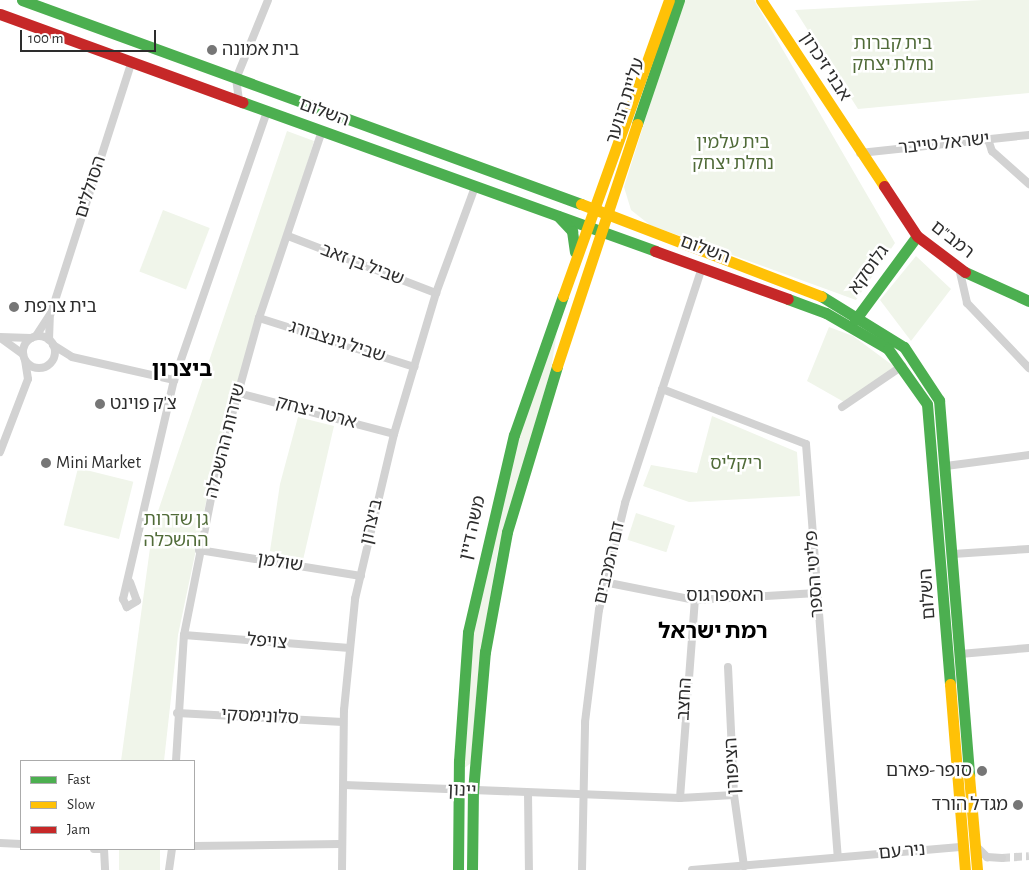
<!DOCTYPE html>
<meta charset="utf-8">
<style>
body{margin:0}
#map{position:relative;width:1029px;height:870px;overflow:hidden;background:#fff;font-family:"Alegreya Sans","Noto Sans Hebrew",sans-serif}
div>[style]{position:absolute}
.green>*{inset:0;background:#f0f5ea;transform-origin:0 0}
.street-tunnel>*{height:8px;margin-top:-4px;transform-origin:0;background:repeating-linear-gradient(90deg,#d5d5d5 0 8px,transparent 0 12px)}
.street>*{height:8px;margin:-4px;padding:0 4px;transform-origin:4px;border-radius:4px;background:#d2d2d2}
.street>.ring{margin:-4px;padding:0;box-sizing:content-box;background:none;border:8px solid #d2d2d2;border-radius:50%}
.fast>*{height:11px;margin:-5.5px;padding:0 5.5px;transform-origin:5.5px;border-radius:5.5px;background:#4caf50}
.slow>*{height:11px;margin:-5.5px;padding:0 5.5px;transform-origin:5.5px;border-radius:5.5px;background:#ffc107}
.jam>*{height:11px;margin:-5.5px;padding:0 5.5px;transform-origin:5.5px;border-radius:5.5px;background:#c62828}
.dots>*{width:14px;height:14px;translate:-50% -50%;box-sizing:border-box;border:2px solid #fff;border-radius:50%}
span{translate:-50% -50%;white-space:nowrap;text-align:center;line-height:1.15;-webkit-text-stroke:5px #fff;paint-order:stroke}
.park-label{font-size:18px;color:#506b38}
.poi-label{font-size:18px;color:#2d2d2d}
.left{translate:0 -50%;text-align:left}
.right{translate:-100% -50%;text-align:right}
.street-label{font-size:18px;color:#2d2d2d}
.district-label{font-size:22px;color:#000;font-weight:700}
.legend{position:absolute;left:20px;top:760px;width:175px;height:90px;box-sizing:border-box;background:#fff;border:1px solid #ababab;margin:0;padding:6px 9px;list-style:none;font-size:15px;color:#2d2d2d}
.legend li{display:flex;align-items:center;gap:10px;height:25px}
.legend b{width:25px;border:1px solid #ababab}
.scale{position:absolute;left:20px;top:30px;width:136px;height:22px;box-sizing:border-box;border:2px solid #2d2d2d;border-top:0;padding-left:6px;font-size:15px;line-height:18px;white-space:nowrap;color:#2d2d2d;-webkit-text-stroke:4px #fff;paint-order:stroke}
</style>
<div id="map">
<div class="green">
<div style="clip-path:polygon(683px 0,754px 0,895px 243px,856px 300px,650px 225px,631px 210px,624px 187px)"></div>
<div style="clip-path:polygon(983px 0,1029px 0,1029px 93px,858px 109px,795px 10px)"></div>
<div style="clip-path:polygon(287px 131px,314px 141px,213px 469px,178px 635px,164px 761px,121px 761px,153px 526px)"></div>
<div style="left:163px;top:210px;width:50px;height:66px;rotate:21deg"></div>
<div style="clip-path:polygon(916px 256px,951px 289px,911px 341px,880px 300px)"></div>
<div style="clip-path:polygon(829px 327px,853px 336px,895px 367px,844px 402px,807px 381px)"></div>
<div style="clip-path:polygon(557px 332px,551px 369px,498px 550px,479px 663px,471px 763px,463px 769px,472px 635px,495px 525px,518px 437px)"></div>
<div style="clip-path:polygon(712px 416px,797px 452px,800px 496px,689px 502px,643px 486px,651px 465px,697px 473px)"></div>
<div style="clip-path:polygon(298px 417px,334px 426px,303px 560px,270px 551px,280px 484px)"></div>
<div style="left:78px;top:468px;width:57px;height:59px;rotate:14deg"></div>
<div style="left:636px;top:513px;width:41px;height:28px;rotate:18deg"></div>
<div style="left:119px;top:849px;width:41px;height:21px"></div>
</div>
<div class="street-tunnel">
<div style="left:1002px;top:858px;width:27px;rotate:-4deg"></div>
</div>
<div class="street">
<div style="left:239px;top:100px;width:21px;rotate:-98deg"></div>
<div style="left:236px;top:79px;width:85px;rotate:-67.9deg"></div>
<div style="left:988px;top:139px;width:13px;rotate:72deg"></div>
<div style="left:992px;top:151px;width:50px;rotate:41.7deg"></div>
<div style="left:860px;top:153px;width:170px;rotate:-6.1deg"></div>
<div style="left:288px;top:236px;width:159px;rotate:21.1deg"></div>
<div style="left:959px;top:268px;width:36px;rotate:77deg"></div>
<div style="left:967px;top:303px;width:90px;rotate:46.4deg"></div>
<div style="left:259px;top:318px;width:163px;rotate:17.5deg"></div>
<div style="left:36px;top:336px;width:27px;rotate:-57deg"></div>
<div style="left:51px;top:313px;width:265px;rotate:-72.2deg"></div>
<div class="ring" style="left:23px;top:336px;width:24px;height:24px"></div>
<div style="left:0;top:337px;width:31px;rotate:2deg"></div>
<div style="left:2px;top:339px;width:26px;rotate:36deg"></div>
<div style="left:49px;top:340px;width:25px;rotate:-88deg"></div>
<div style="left:53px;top:345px;width:22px;rotate:32deg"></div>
<div style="left:72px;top:357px;width:105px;rotate:12.7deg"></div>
<div style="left:662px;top:389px;width:154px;rotate:20.9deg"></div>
<div style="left:806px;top:444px;width:414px;rotate:85.6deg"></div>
<div style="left:238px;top:393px;width:161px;rotate:14.7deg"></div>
<div style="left:842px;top:407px;width:73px;rotate:-34.3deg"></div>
<div style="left:0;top:452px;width:78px;rotate:-69deg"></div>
<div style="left:28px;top:379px;width:19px;rotate:-99deg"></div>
<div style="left:946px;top:466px;width:84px;rotate:-7.5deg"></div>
<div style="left:199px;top:550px;width:164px;rotate:9.1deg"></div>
<div style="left:953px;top:554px;width:76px;rotate:-3.8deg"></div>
<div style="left:130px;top:582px;width:20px;rotate:70deg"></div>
<div style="left:137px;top:601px;width:12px;rotate:149deg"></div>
<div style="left:127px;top:607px;width:9px;rotate:-117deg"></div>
<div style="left:123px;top:599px;width:225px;rotate:-76.9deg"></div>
<div style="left:174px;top:380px;width:285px;rotate:-70.9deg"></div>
<div style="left:604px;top:582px;width:93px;rotate:11.2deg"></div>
<div style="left:695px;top:600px;width:122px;rotate:-3.3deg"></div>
<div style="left:184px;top:635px;width:166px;rotate:4.5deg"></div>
<div style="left:960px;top:654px;width:69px;rotate:-5deg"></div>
<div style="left:728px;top:667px;width:128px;rotate:87.3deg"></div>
<div style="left:734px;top:795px;width:72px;rotate:82deg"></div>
<div style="left:177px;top:713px;width:166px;rotate:3.1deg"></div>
<div style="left:176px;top:761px;width:126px;rotate:-86.4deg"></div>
<div style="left:184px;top:635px;width:169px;rotate:-78.8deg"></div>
<div style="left:217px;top:469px;width:157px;rotate:-74.5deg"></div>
<div style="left:259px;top:318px;width:197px;rotate:-71.4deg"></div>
<div style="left:344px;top:785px;width:336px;rotate:2.2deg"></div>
<div style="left:680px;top:798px;width:54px;rotate:-3.2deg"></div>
<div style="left:528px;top:793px;width:77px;rotate:89.3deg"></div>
<div style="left:680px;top:798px;width:199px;rotate:-85.7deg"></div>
<div style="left:0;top:843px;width:21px;rotate:3deg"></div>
<div style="left:194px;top:846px;width:146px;rotate:-0.8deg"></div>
<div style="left:976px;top:846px;width:16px;rotate:45deg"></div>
<div style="left:987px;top:857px;width:15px;rotate:4deg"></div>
<div style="left:94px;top:849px;width:10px"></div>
<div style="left:104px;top:849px;width:21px;rotate:87deg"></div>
<div style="left:169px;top:870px;width:21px;rotate:-82deg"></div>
<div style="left:342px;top:870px;width:160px;rotate:-89.3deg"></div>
<div style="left:344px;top:710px;width:112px;rotate:-84.3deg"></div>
<div style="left:355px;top:599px;width:170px;rotate:-76.7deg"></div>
<div style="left:394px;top:434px;width:147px;rotate:-73.4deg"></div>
<div style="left:436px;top:293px;width:113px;rotate:-69.8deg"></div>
<div style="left:582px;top:870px;width:148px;rotate:-88.8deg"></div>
<div style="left:585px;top:722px;width:113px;rotate:-82.9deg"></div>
<div style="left:599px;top:610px;width:110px;rotate:-76.3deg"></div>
<div style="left:625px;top:503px;width:247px;rotate:-71.9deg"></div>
<div style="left:692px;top:870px;width:272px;rotate:-4.9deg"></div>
</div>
<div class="fast">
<div style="left:22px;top:0;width:595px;rotate:20.05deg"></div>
<div style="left:242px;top:102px;width:439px;rotate:19.8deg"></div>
<div style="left:637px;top:124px;width:131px;rotate:-71.3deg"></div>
<div style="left:558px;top:216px;width:21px;rotate:47deg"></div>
<div style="left:572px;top:231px;width:21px;rotate:82deg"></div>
<div style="left:965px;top:272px;width:70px;rotate:24.4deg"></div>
<div style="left:821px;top:296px;width:97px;rotate:31.6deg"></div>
<div style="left:904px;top:347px;width:64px;rotate:56.6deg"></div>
<div style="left:939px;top:400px;width:377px;rotate:85.4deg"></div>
<div style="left:788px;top:299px;width:40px;rotate:20.2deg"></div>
<div style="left:826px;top:313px;width:72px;rotate:30.1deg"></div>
<div style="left:888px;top:349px;width:67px;rotate:54.7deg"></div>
<div style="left:927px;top:404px;width:281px;rotate:85.3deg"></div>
<div style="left:855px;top:320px;width:104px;rotate:-53.6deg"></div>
<div style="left:458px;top:870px;width:109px;rotate:-89.5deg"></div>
<div style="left:459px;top:761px;width:129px;rotate:-86deg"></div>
<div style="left:468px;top:632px;width:202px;rotate:-76.9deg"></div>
<div style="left:514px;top:435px;width:147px;rotate:-70.6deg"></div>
<div style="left:472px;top:870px;width:79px;rotate:-89.3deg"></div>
<div style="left:473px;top:791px;width:140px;rotate:-85.1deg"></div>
<div style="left:485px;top:652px;width:122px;rotate:-79.6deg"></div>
<div style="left:507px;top:532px;width:173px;rotate:-73.2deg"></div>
</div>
<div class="slow">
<div style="left:761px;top:0;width:223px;rotate:56.5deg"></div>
<div style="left:581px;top:204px;width:257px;rotate:21deg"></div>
<div style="left:563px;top:296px;width:314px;rotate:-70.3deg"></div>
<div style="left:557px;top:366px;width:255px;rotate:-71.7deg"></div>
<div style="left:950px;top:684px;width:187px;rotate:85.4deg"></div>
<div style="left:969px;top:776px;width:94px;rotate:85.1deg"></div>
</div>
<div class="jam">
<div style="left:0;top:14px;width:258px;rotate:20deg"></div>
<div style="left:884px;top:186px;width:60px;rotate:56.6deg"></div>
<div style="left:917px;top:236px;width:60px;rotate:36.9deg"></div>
<div style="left:655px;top:251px;width:141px;rotate:19.8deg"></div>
</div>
<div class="dots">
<div style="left:212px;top:50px;background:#767676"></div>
<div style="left:14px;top:307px;background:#767676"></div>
<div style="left:100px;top:404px;background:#767676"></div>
<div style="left:46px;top:463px;background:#767676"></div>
<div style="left:982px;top:771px;background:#767676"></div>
<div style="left:1018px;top:805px;background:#767676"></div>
</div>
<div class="park-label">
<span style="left:893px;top:55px">בית קברות<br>נחלת יצחק</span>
<span style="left:733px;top:154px">בית עלמין<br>נחלת יצחק</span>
<span style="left:736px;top:464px">ריקליס</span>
<span style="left:176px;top:531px">גן שדרות<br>ההשכלה</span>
</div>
<div class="poi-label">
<span class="left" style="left:222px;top:50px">בית אמונה</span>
<span class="left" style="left:24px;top:307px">בית צרפת</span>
<span class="left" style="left:110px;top:404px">צ'ק פוינט</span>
<span class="left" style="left:56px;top:463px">Mini Market</span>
<span class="right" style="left:972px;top:771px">סופר-פארם</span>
<span class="right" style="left:1008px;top:805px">מגדל הורד</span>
</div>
<div class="street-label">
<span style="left:825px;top:67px;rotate:57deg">אבני זיכרון</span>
<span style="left:626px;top:101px;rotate:-72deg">עליית הנוער</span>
<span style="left:324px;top:113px;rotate:20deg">השלום</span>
<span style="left:944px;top:144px;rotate:-6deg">ישראל טייבר</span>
<span style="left:91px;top:187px;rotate:-72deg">הסוללים</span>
<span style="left:952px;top:240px;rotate:38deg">רמב"ם</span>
<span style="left:705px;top:250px;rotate:20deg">השלום</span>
<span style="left:362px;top:265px;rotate:21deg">שביל בן זאב</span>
<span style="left:869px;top:270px;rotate:-54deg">גלוסקא</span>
<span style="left:337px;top:342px;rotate:18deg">שביל גינצבורג</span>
<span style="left:316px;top:413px;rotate:15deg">ארטר יצחק</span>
<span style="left:226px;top:441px;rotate:-76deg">שדרות ההשכלה</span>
<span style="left:372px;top:522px;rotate:-77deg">ביצרון</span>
<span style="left:473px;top:528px;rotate:-77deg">משה דיין</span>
<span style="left:280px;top:563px;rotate:9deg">שולמן</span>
<span style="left:610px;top:563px;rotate:-77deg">דם המכבים</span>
<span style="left:815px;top:574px;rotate:-94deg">פליטי הספר</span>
<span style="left:928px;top:594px;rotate:-94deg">השלום</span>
<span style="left:725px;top:596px">האספרגוס</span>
<span style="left:267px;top:642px;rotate:5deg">צויפל</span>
<span style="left:685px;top:699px;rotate:-87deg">החצב</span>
<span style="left:260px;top:717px;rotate:3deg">סלונימסקי</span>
<span style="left:733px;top:766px;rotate:-93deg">הציפורן</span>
<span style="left:462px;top:791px;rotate:2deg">יינון</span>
<span style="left:902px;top:852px;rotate:-5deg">ניר עם</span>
</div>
<div class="district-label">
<span style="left:182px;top:370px">ביצרון</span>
<span style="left:713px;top:632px">רמת ישראל</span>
</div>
<ul class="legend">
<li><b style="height:6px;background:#4caf50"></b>Fast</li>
<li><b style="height:6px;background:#ffc107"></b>Slow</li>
<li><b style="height:6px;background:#c62828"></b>Jam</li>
</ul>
<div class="scale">100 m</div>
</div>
